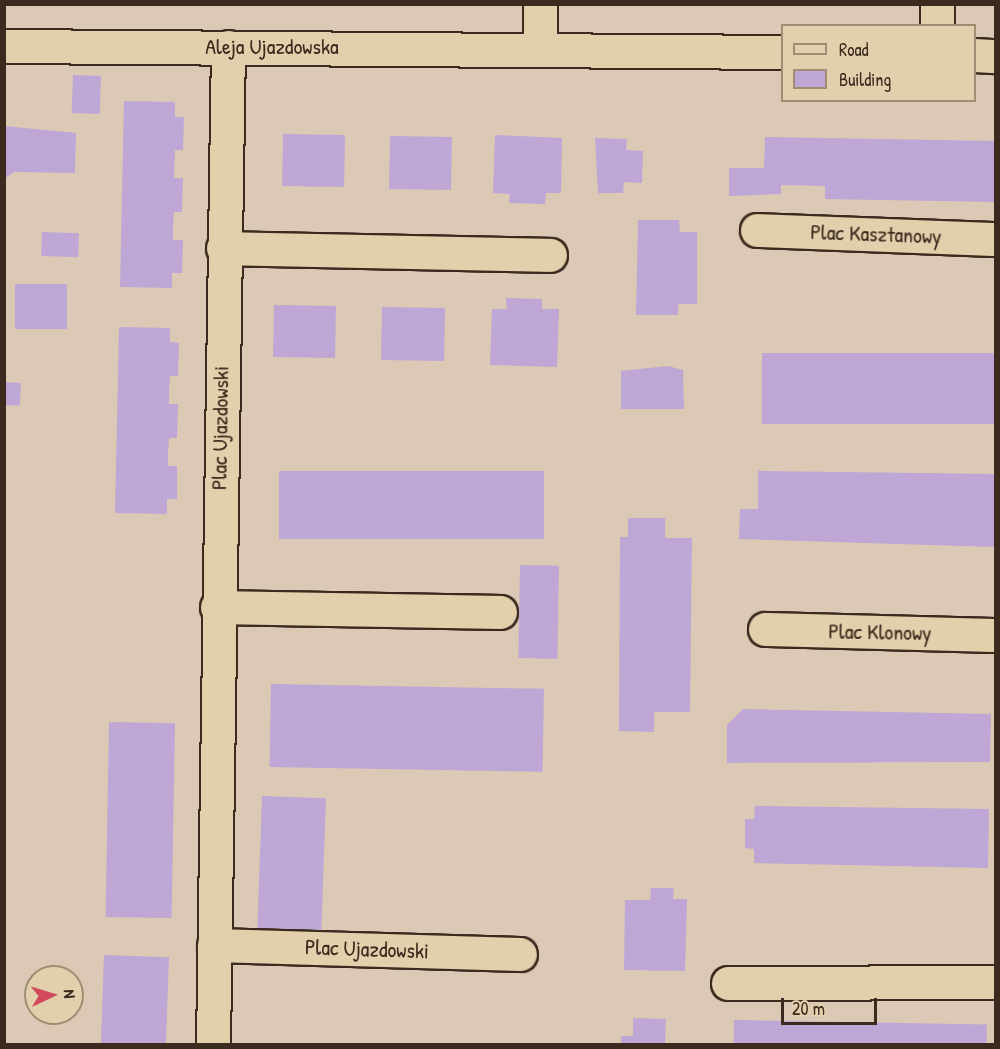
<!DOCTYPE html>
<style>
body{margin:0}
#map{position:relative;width:1000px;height:1049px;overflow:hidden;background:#dbc8b5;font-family:"Patrick Hand",sans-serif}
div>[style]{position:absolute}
.building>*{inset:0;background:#bea7d5;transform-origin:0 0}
.roads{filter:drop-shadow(2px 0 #3b2a1e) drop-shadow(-2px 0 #3b2a1e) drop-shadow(0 2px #3b2a1e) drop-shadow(0 -2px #3b2a1e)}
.minor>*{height:33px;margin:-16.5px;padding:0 16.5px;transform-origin:16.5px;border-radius:16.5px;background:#e2d0ad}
span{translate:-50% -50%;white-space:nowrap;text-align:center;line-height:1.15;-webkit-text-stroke:4.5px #e2d0ad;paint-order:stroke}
.street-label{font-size:22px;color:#3b2a1e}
.frame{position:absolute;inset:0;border:6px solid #3b2a1e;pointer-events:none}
.legend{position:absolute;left:781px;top:24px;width:195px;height:78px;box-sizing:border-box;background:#e2d0ad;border:2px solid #9f8e74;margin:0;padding:8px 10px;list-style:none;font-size:18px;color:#3b2a1e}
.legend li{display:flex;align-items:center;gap:12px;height:30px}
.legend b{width:30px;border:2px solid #9f8e74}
.north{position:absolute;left:24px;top:965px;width:60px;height:60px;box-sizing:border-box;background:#e2d0ad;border:2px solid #9f8e74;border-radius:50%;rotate:86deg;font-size:16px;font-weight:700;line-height:24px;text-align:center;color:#3b2a1e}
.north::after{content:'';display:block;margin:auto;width:21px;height:27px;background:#d1495b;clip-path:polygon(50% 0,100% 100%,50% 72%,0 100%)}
.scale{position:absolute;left:781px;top:998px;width:96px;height:27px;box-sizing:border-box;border:3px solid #3b2a1e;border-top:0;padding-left:8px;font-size:18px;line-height:21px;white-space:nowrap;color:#3b2a1e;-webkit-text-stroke:4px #e2d0ad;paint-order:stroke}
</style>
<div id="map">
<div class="building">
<div style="left:73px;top:75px;width:28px;height:38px;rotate:2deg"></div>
<div style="clip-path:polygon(124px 101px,175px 102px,175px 117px,184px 117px,183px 150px,175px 150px,174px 178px,183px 178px,182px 212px,174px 212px,173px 226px,173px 240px,183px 240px,182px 273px,172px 273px,172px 288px,120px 287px)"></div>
<div style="clip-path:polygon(4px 126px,76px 133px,75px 173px,14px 172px,4px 179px)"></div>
<div style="left:283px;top:134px;width:62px;height:52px;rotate:1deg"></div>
<div style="clip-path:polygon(495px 135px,562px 138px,561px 193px,546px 193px,545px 204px,509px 203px,510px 194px,493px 193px)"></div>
<div style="left:390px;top:136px;width:62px;height:53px;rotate:1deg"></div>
<div style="clip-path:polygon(765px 137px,996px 141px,996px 202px,825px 199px,825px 186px,781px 185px,781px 194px,729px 196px,729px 168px,764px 168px)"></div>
<div style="clip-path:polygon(595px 138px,627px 139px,626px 150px,643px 151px,642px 183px,624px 182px,623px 193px,598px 193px)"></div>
<div style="clip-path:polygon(638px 220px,679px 220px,680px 232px,697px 232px,697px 304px,678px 304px,678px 315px,636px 315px)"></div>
<div style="left:42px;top:232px;width:37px;height:24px;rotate:2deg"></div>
<div style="left:15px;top:284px;width:52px;height:45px"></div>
<div style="clip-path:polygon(506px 298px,542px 299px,542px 309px,559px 309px,557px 367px,490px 365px,492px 309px,507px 309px)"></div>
<div style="left:274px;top:305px;width:62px;height:52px;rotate:1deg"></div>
<div style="left:382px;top:307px;width:63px;height:53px;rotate:1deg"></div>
<div style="clip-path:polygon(119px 327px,170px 328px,170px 342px,179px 343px,178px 376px,170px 376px,169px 390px,169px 404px,178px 404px,177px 438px,169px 438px,168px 452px,168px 466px,177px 466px,177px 499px,167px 499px,167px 514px,115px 513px)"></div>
<div style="left:762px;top:353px;width:232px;height:71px"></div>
<div style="clip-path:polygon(668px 366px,683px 370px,684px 409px,621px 409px,621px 371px)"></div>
<div style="left:4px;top:382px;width:17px;height:23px;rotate:3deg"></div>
<div style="left:279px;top:471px;width:265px;height:68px"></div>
<div style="clip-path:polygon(758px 471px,995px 474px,994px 547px,739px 539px,740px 509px,758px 509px)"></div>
<div style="clip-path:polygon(628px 518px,665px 518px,665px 538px,692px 538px,690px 712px,654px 712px,654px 732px,619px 731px,620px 537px,628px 537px)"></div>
<div style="left:520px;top:565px;width:39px;height:93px;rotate:1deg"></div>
<div style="left:271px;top:684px;width:273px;height:83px;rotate:1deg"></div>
<div style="clip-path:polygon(743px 709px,991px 714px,990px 762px,727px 763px,727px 725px)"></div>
<div style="left:109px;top:722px;width:66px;height:195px;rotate:1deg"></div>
<div style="left:262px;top:796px;width:64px;height:132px;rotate:2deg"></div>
<div style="clip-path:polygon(755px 806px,989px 809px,988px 868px,754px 863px,754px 849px,745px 848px,745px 819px,754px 819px)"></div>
<div style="clip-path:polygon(651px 888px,674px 888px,673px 899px,687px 899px,685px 971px,624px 970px,625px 900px,650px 900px)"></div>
<div style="left:104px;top:955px;width:65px;height:89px;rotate:2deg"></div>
<div style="clip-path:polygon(633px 1018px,666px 1019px,665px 1044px,621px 1044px,621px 1036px,633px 1036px)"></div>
<div style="left:734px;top:1020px;width:253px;height:24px;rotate:1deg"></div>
</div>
<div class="roads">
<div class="minor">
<div style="left:937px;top:26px;width:22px;rotate:-90deg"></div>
<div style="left:4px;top:46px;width:778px;rotate:0.44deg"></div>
<div style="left:540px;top:48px;width:44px;rotate:-90deg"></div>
<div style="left:974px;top:55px;width:22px;rotate:3deg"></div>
<div style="left:757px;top:230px;width:239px;rotate:2.2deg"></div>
<div style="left:223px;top:248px;width:327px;rotate:1.2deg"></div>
<div style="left:217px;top:607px;width:283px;rotate:1deg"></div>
<div style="left:765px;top:629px;width:231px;rotate:1.5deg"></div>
<div style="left:214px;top:945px;width:306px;rotate:1.7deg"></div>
<div style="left:728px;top:983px;width:268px;rotate:-0.2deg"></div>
<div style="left:213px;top:1044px;width:997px;rotate:-89.14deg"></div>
</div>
</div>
<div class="street-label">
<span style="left:272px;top:47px">Aleja Ujazdowska</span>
<span style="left:876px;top:234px;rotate:2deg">Plac Kasztanowy</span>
<span style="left:220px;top:428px;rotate:-89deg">Plac Ujazdowski</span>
<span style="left:880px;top:632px;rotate:1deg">Plac Klonowy</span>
<span style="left:367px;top:949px;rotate:2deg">Plac Ujazdowski</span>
</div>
<div class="frame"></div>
<ul class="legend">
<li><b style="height:8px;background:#e2d0ad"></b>Road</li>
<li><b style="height:16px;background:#bea7d5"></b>Building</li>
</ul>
<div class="north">N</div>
<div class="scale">20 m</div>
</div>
